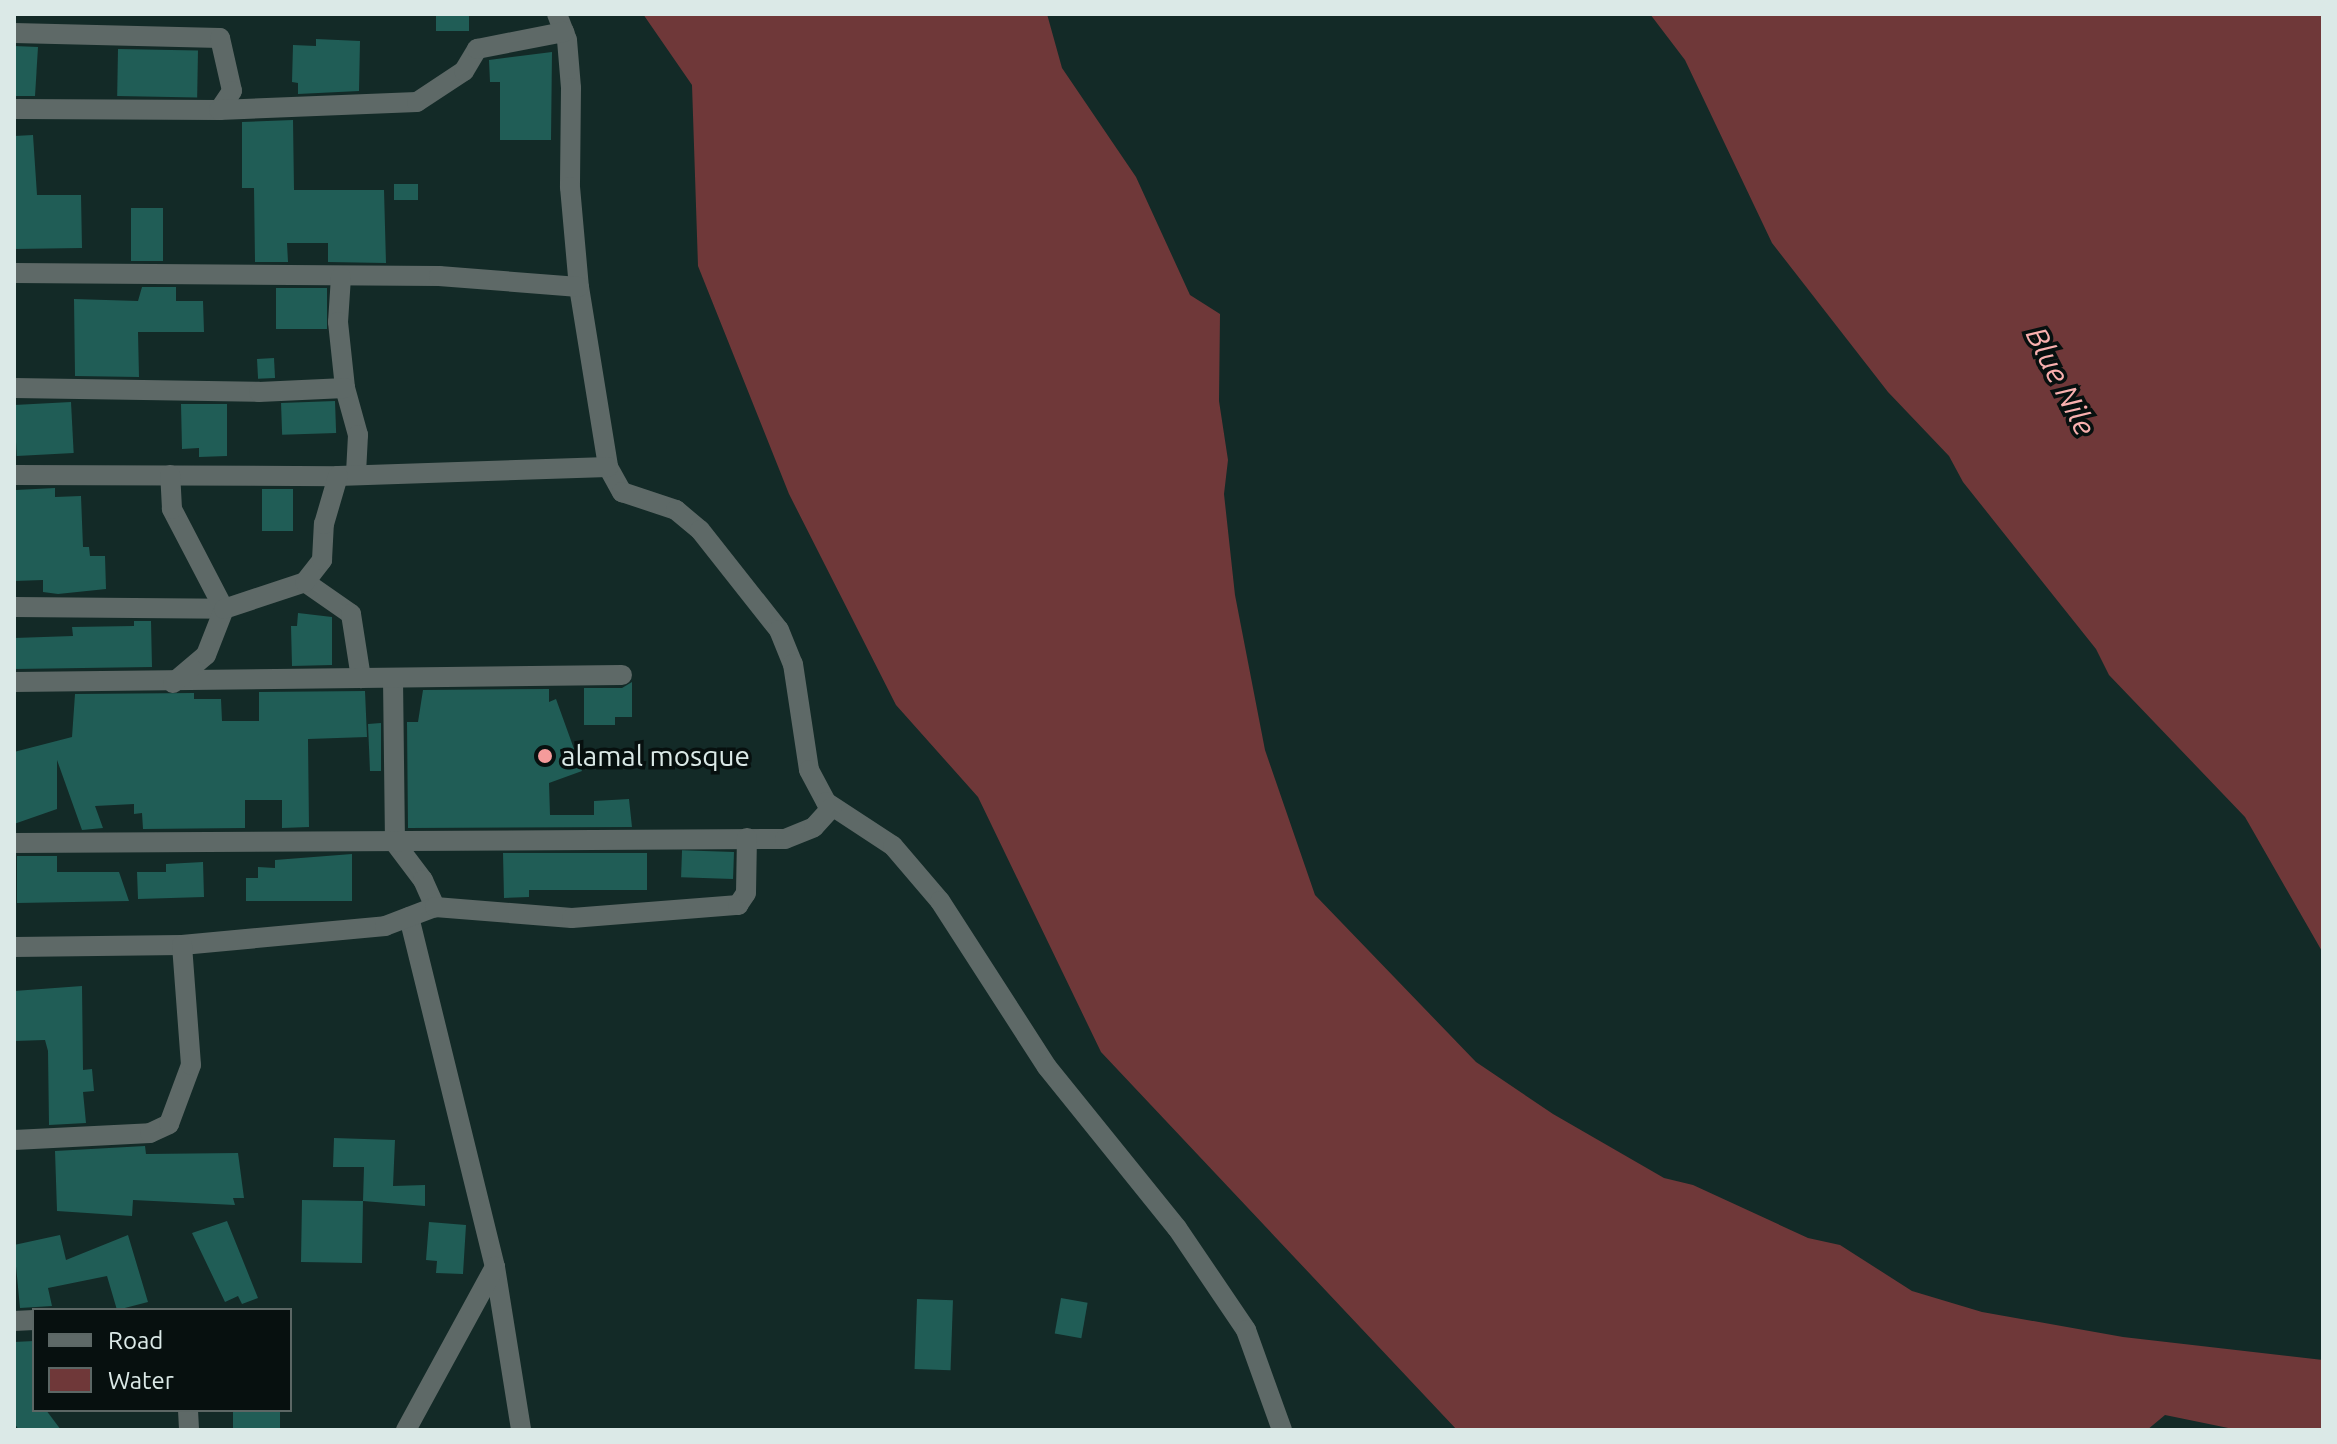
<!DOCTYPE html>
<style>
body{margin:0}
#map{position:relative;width:2337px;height:1444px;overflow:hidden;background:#132a27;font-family:Ubuntu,sans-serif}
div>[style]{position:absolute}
.water>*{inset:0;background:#6f3839}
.building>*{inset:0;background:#205d56;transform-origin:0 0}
.street>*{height:20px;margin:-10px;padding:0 10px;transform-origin:10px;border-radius:10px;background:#5e6967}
.dots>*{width:22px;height:22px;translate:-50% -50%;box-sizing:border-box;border:4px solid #07100f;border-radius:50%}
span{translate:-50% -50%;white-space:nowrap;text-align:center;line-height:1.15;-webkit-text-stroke:7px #07100f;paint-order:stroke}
.poi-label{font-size:28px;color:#dbe9e7}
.left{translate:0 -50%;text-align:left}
.water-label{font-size:30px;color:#f9b0af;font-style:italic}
.frame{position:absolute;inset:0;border:16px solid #dbe9e7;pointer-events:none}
.legend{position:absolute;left:32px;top:1308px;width:260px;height:104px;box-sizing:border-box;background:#07100f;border:2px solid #5c6765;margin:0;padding:10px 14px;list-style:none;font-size:24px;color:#dbe9e7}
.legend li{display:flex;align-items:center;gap:16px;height:40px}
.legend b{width:40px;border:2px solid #5c6765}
</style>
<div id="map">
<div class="water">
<div style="clip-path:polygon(643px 14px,1047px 14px,1062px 68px,1136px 177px,1190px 295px,1220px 314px,1219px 401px,1228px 460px,1224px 494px,1235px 595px,1265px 750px,1315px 895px,1476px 1062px,1553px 1114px,1664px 1178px,1693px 1185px,1808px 1238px,1840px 1245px,1912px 1291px,1982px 1312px,2123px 1337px,2323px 1360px,2323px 1430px,2238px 1430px,2165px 1415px,2147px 1430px,1457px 1430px,1101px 1052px,978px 797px,896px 705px,789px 494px,698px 266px,692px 85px)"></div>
<div style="clip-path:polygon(1650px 14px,2323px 14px,2323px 953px,2245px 817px,2109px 675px,2096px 649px,1963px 482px,1949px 456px,1888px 392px,1772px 243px,1685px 60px)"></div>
</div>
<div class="building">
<div style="left:436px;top:14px;width:33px;height:17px"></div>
<div style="clip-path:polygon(316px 39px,360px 41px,359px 91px,298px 94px,298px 83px,292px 82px,293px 45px,316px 46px)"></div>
<div style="clip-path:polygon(14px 46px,38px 47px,35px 96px,14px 96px)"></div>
<div style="left:118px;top:49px;width:80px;height:47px;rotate:1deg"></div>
<div style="clip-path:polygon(552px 52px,551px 140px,500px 140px,500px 82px,490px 82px,489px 60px)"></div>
<div style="clip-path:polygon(293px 120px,294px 190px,384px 190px,386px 263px,328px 262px,328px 243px,287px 243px,288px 262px,255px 262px,254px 188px,242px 188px,242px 122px)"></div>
<div style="clip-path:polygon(33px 135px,37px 195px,81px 195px,82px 248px,14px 249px,14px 136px)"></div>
<div style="left:394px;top:184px;width:24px;height:16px"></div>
<div style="left:131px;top:208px;width:32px;height:53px"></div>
<div style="clip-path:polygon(142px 287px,176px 287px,176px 301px,203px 301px,204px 332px,138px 332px,139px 377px,75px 376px,74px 299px,138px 301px)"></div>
<div style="left:276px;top:288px;width:51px;height:41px"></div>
<div style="left:274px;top:358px;width:20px;height:17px;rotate:87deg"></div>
<div style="left:335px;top:401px;width:32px;height:54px;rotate:88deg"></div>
<div style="left:71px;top:402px;width:51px;height:57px;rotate:87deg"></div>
<div style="clip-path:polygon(181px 404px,227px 404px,227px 456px,199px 457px,199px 448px,182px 449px)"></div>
<div style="clip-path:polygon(55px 488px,55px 497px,81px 496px,83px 547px,89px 547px,90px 556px,105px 556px,106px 589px,58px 594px,43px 592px,43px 580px,14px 581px,16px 490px)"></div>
<div style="left:262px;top:489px;width:31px;height:42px"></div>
<div style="clip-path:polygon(298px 613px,332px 617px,332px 665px,292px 666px,291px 626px,297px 626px)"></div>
<div style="clip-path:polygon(134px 621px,151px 621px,152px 667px,14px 669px,14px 638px,73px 636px,72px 627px,134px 626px)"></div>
<div style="clip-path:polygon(632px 682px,632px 717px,615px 717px,615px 725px,584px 725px,584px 688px,622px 688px)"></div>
<div style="clip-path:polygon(549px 689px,549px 702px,556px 699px,582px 771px,549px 783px,550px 815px,594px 815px,594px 801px,629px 799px,632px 827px,408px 828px,407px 722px,418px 722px,423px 690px)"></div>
<div style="clip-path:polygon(365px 691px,367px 737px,308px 739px,309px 827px,282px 828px,282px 800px,245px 800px,245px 828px,143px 829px,142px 813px,134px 814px,134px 804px,95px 806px,103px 828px,82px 830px,57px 760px,57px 809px,14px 824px,14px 752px,72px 737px,75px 694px,194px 693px,194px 699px,221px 699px,222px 721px,259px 721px,259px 692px)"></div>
<div style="clip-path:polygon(381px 723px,381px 771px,370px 771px,368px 724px)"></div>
<div style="left:734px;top:852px;width:27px;height:52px;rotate:92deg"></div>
<div style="clip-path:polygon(503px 853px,647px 853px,647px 890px,529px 890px,529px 897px,504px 898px)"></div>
<div style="clip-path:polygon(352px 854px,352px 901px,246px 901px,246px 878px,258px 878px,258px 867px,275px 868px,275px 860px)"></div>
<div style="clip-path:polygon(17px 856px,57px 856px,57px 872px,119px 872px,129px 901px,17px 903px)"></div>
<div style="clip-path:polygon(203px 862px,204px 897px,138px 899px,137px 872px,166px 872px,166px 864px)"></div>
<div style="clip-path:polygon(82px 986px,83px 1070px,92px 1069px,94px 1091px,83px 1092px,86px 1123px,49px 1125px,48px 1051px,45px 1040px,14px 1041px,14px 991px)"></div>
<div style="clip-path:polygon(334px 1138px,395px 1140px,393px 1186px,425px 1185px,425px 1206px,363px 1201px,362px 1263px,301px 1262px,302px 1200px,363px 1201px,364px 1167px,333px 1167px)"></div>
<div style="clip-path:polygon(145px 1146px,146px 1154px,238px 1153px,244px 1198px,233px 1198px,235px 1205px,133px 1200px,132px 1216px,57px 1211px,55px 1151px)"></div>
<div style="clip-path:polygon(227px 1221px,258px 1298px,242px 1304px,238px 1296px,225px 1302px,192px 1233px)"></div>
<div style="clip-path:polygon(429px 1222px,466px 1225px,463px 1274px,436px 1273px,437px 1261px,426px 1260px)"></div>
<div style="clip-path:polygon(60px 1235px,66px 1260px,128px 1235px,148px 1302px,117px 1310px,107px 1276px,48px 1288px,52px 1306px,20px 1308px,14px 1245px)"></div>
<div style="left:1061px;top:1298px;width:27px;height:36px;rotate:10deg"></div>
<div style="left:917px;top:1299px;width:36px;height:70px;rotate:2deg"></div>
<div style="clip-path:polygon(34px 1341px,34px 1410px,46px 1410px,61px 1430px,19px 1430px,14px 1423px,14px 1342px)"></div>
<div style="left:233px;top:1410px;width:47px;height:20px"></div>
</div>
<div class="street">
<div style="left:557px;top:14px;width:28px;rotate:69deg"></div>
<div style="left:567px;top:40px;width:48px;rotate:85.2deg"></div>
<div style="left:571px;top:88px;width:99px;rotate:90.6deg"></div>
<div style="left:570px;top:187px;width:100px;rotate:84.9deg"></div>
<div style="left:579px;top:287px;width:182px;rotate:80.8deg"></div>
<div style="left:608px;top:467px;width:29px;rotate:61deg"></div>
<div style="left:622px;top:492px;width:57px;rotate:18.4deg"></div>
<div style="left:676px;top:510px;width:31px;rotate:40deg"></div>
<div style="left:700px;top:530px;width:127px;rotate:51.7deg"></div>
<div style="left:779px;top:630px;width:37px;rotate:68deg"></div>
<div style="left:793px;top:664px;width:107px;rotate:81.4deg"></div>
<div style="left:809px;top:770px;width:36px;rotate:62deg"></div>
<div style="left:826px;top:802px;width:80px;rotate:33.3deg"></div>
<div style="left:893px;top:846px;width:72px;rotate:49.5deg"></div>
<div style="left:940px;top:901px;width:197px;rotate:57.2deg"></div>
<div style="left:1047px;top:1067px;width:207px;rotate:51.1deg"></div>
<div style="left:1177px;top:1228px;width:123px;rotate:55.9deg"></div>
<div style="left:1246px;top:1330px;width:106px;rotate:70.2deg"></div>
<div style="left:14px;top:33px;width:206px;rotate:1.4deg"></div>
<div style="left:220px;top:38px;width:54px;rotate:77.2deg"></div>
<div style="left:232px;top:91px;width:23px;rotate:124deg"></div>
<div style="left:14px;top:109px;width:205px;rotate:0.3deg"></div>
<div style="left:219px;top:110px;width:198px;rotate:-2.3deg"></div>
<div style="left:417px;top:102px;width:56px;rotate:-33.4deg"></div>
<div style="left:464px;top:71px;width:26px;rotate:-59deg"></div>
<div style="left:477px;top:49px;width:89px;rotate:-11.1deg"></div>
<div style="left:14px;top:273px;width:425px;rotate:0.4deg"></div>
<div style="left:439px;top:276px;width:140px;rotate:4.5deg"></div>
<div style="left:341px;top:277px;width:45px;rotate:93.8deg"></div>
<div style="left:338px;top:322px;width:66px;rotate:83.9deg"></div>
<div style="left:345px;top:388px;width:49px;rotate:74.5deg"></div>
<div style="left:358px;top:435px;width:39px;rotate:93deg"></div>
<div style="left:14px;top:388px;width:245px;rotate:0.9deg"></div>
<div style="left:259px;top:392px;width:86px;rotate:-2.7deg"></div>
<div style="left:14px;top:475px;width:324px;rotate:0.2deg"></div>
<div style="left:338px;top:476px;width:270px;rotate:-1.9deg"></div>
<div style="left:305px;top:582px;width:56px;rotate:34.8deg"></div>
<div style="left:351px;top:614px;width:65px;rotate:81.1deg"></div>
<div style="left:14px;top:607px;width:210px;rotate:0.5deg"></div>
<div style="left:224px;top:609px;width:113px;rotate:-117.5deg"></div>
<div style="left:172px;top:509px;width:34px;rotate:-93deg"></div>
<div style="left:393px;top:679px;width:164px;rotate:89.3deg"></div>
<div style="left:395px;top:843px;width:46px;rotate:52.9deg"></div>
<div style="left:423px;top:880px;width:30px;rotate:66deg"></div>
<div style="left:14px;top:682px;width:608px;rotate:-0.66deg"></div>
<div style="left:173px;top:683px;width:43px;rotate:-40.3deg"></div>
<div style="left:206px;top:655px;width:49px;rotate:-68.6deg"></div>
<div style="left:224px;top:609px;width:85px;rotate:-18.4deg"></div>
<div style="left:305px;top:582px;width:28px;rotate:-52deg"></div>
<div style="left:322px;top:560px;width:36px;rotate:-87deg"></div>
<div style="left:324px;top:524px;width:50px;rotate:-73.7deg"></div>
<div style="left:14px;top:843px;width:771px;rotate:-0.3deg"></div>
<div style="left:785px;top:839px;width:31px;rotate:-22deg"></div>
<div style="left:814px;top:827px;width:27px;rotate:-48deg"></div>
<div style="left:409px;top:917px;width:360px;rotate:76.2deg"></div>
<div style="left:495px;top:1267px;width:165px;rotate:80.9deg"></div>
<div style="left:14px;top:947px;width:168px;rotate:-0.7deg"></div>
<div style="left:182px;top:945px;width:204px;rotate:-5.3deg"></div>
<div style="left:385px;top:926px;width:53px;rotate:-20.8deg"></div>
<div style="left:435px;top:907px;width:137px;rotate:4.6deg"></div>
<div style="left:572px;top:918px;width:167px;rotate:-4.5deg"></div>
<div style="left:738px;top:905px;width:14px;rotate:-56deg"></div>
<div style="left:746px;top:893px;width:55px;rotate:-89deg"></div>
<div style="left:14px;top:1140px;width:136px;rotate:-2.9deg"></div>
<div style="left:150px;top:1133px;width:21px;rotate:-25deg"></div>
<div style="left:169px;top:1124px;width:63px;rotate:-69.6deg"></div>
<div style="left:191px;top:1065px;width:120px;rotate:-94.3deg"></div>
<div style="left:14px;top:1321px;width:20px;rotate:-3deg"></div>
<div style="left:188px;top:1410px;width:20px;rotate:87deg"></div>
<div style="left:406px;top:1430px;width:186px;rotate:-61.4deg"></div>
</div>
<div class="dots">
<div style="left:545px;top:756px;background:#f59b9b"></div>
</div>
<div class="poi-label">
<span class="left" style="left:561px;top:756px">alamal mosque</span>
</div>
<div class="water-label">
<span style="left:2061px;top:381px;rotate:63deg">Blue Nile</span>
</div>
<div class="frame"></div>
<ul class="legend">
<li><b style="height:10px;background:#5e6967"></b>Road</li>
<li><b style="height:22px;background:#6f3839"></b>Water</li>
</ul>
</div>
